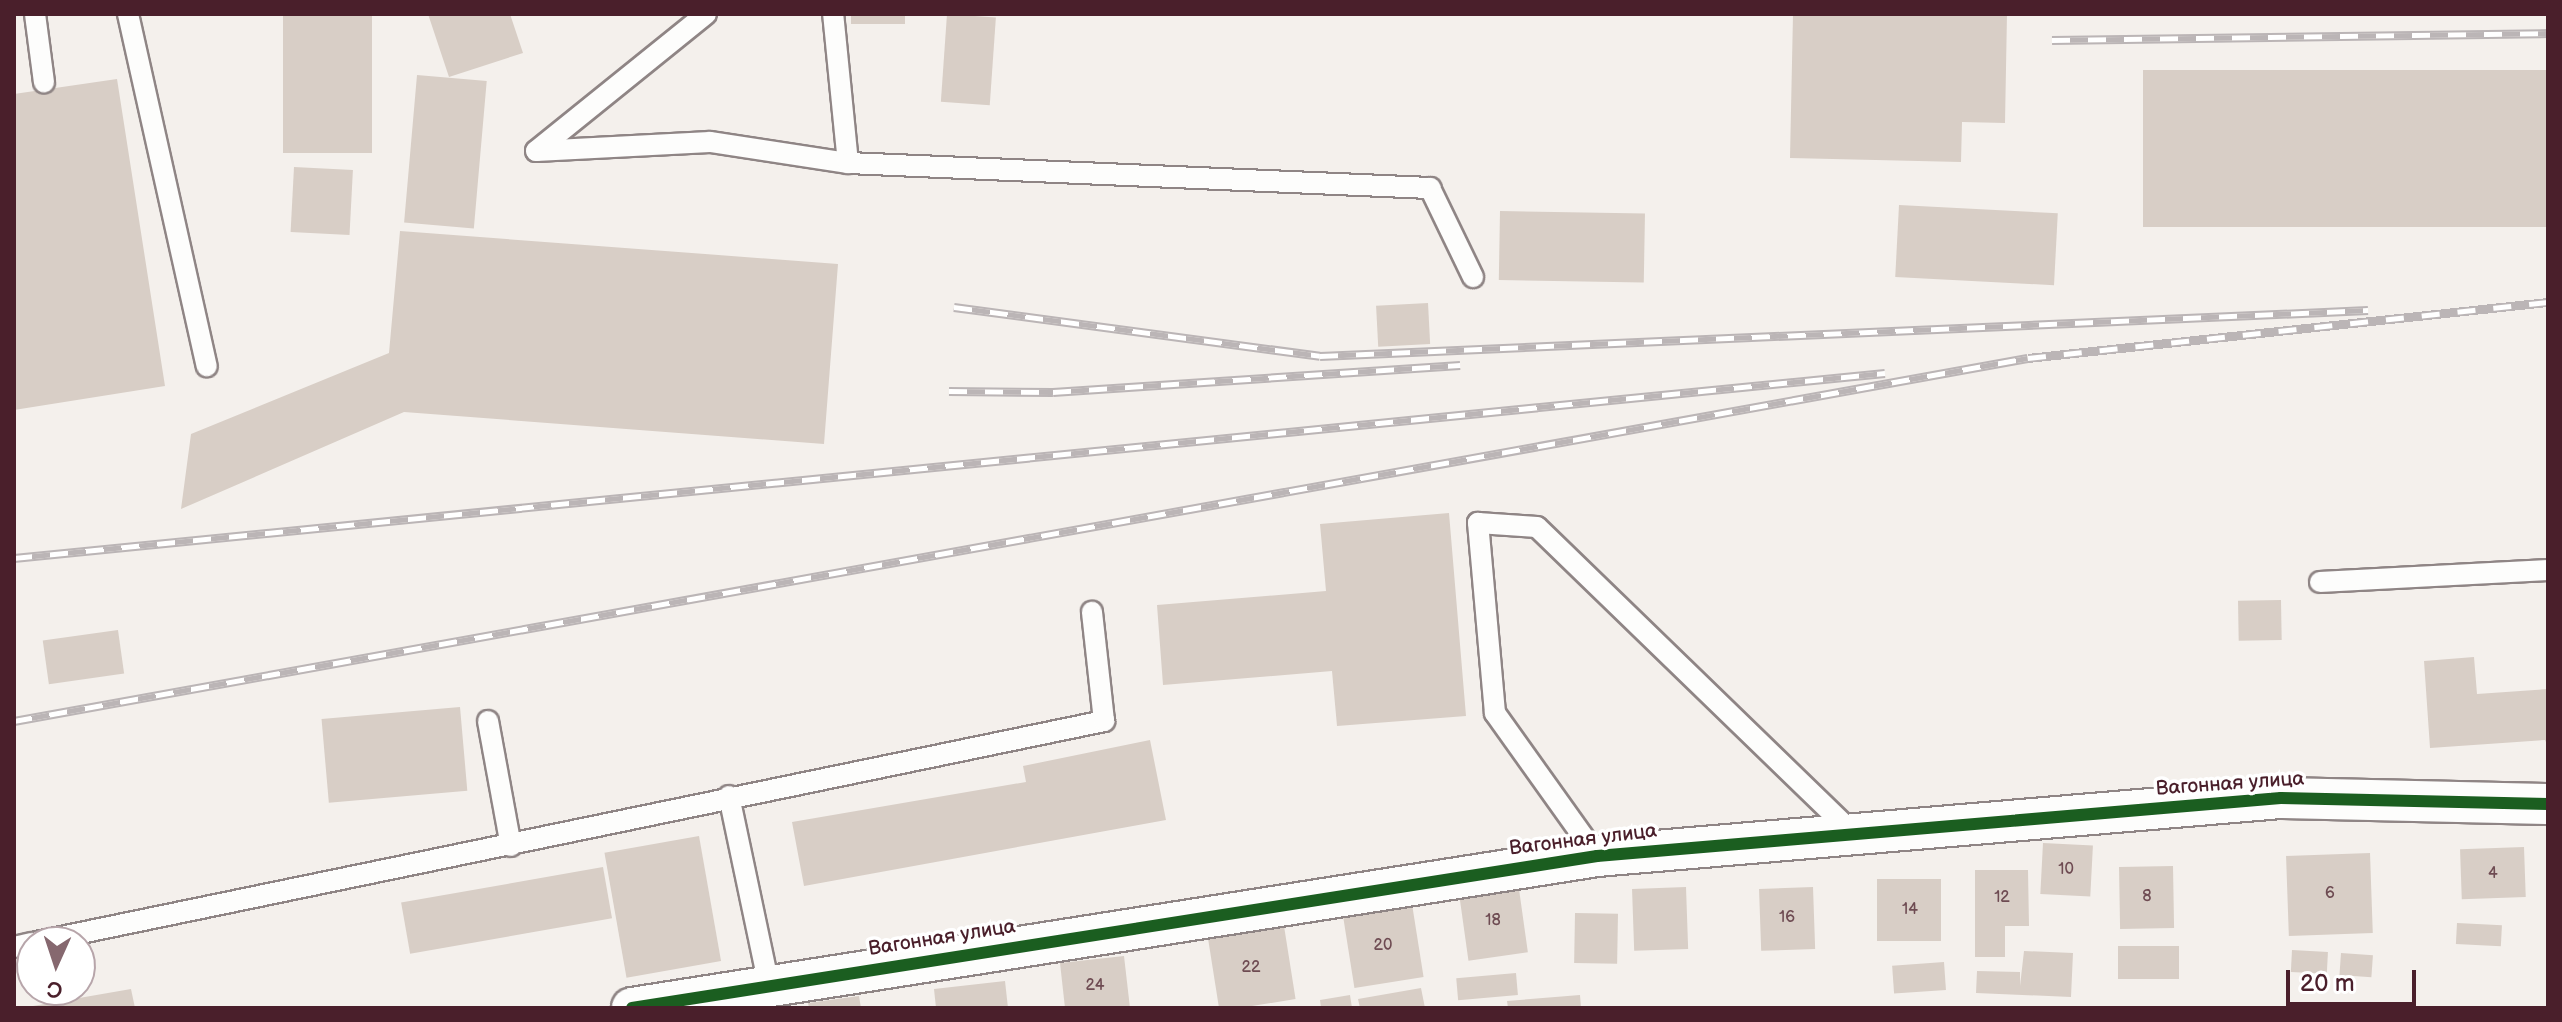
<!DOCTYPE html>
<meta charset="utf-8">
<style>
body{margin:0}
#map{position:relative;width:2562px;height:1022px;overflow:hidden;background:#f4f0ec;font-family:"Balsamiq Sans",sans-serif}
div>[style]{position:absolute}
.building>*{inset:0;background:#d8cec6;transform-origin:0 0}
.roads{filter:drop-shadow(2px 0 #8f8585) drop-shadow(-2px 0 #8f8585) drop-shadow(0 2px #8f8585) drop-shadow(0 -2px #8f8585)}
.lane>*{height:20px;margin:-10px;padding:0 10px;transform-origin:10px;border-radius:10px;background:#fdfdfc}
.street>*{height:40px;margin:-20px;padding:0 20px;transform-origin:20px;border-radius:20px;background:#fdfdfc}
.rail>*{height:9px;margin-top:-4.5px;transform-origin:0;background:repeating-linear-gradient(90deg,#fff 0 18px,#bbb5b6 0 36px);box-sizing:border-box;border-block:2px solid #bbb5b6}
.cycleway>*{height:12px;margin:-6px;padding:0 6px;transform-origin:6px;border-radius:6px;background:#1b5e20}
span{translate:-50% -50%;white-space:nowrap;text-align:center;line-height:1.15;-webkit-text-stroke:7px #fff;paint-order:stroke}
.number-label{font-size:16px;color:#6e4b52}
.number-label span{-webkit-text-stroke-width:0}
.street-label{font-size:20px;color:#4a1f2b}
.frame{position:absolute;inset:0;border:16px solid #4a1f2b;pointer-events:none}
.north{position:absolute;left:16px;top:926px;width:80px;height:80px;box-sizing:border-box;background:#fff;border:2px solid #b7a5aa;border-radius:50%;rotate:183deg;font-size:22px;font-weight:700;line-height:32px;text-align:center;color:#4a1f2b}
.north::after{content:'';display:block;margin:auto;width:28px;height:36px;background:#86686f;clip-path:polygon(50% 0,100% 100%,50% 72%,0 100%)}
.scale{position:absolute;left:2286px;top:970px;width:130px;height:36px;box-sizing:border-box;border:4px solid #4a1f2b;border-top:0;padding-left:10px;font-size:24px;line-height:28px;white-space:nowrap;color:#4a1f2b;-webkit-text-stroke:6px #fff;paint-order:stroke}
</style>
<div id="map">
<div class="building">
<div style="left:283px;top:14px;width:89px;height:139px"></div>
<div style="clip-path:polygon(428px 14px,510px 14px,523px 53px,449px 77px)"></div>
<div style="left:851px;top:14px;width:54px;height:10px"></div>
<div style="left:947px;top:14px;width:49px;height:88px;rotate:4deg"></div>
<div style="clip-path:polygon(1793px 14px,2007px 14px,2005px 123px,1962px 122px,1961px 162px,1790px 158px)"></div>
<div style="left:2548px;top:70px;width:157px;height:405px;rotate:90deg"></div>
<div style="left:417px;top:75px;width:70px;height:148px;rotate:5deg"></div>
<div style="clip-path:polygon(117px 79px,165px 386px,14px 410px,14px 94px)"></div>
<div style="left:294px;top:167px;width:59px;height:65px;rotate:3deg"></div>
<div style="left:1899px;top:205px;width:159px;height:72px;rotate:3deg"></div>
<div style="left:1500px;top:211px;width:145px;height:69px;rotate:1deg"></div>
<div style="clip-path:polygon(400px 231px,838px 264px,824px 444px,404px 412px,181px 509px,191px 434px,389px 353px)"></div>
<div style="left:1428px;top:303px;width:41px;height:52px;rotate:87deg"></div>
<div style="clip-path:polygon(1449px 513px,1466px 716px,1337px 726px,1332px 671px,1163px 685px,1157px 605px,1326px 591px,1320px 524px)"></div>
<div style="left:2281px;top:600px;width:40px;height:43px;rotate:89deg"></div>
<div style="left:118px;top:630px;width:44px;height:76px;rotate:82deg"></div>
<div style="clip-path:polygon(2474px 657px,2477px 694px,2548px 689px,2548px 746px,2545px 740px,2430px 748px,2424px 661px)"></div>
<div style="left:460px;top:707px;width:84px;height:139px;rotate:85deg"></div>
<div style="clip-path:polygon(1150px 740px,1166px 820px,804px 886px,792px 822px,1026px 782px,1023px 766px)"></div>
<div style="left:699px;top:836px;width:127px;height:96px;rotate:80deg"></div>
<div style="left:2043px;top:843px;width:50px;height:51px;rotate:3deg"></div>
<div style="left:2524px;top:847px;width:50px;height:64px;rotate:88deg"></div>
<div style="left:2370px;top:853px;width:80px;height:84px;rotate:88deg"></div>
<div style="left:2173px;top:866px;width:62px;height:54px;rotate:89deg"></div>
<div style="left:603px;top:867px;width:52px;height:205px;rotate:80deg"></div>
<div style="clip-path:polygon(1975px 870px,2028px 870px,2029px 926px,2005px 926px,2005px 957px,1975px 957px)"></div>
<div style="left:1877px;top:879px;width:64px;height:62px"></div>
<div style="left:1518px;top:882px;width:71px;height:60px;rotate:82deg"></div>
<div style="left:1686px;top:887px;width:62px;height:54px;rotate:88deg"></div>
<div style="left:1813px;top:887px;width:62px;height:54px;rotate:88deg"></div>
<div style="left:1412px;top:904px;width:74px;height:70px;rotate:81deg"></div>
<div style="left:1575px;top:913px;width:43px;height:50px;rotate:1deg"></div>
<div style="left:2457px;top:923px;width:45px;height:21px;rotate:3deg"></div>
<div style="left:1284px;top:926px;width:74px;height:77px;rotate:81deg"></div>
<div style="left:2118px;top:946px;width:61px;height:33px"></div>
<div style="left:2292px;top:950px;width:36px;height:22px;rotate:3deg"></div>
<div style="clip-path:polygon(2024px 951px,2073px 953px,2071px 997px,1976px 993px,1977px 971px,2020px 972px,2020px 986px)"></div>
<div style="left:2341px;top:953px;width:32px;height:22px;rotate:4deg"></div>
<div style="clip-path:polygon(1124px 956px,1130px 1008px,1065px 1008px,1060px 963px)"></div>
<div style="left:1944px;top:962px;width:28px;height:52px;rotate:86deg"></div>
<div style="left:1516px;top:973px;width:22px;height:60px;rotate:85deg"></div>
<div style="clip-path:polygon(1005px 981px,1008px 1008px,936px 1008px,934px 989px)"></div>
<div style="clip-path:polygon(1421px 988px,1425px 1008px,1360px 1008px,1358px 999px)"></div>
<div style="clip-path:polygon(131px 989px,135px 1008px,33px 1008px,33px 1006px)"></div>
<div style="clip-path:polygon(1350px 995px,1352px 1008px,1321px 1008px,1320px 1000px)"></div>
<div style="clip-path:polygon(1580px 995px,1581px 1008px,1508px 1008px,1507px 1001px)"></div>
<div style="clip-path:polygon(859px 996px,861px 1008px,809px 1008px,808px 1003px)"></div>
</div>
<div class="roads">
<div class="lane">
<div style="left:35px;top:14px;width:69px;rotate:82.5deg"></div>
<div style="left:128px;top:14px;width:361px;rotate:77.4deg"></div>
<div style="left:706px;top:14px;width:218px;rotate:141.1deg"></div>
<div style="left:536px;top:151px;width:174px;rotate:-3deg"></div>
<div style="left:710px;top:142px;width:140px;rotate:8.7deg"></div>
<div style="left:848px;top:163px;width:150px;rotate:-95.7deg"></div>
<div style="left:848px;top:163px;width:583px;rotate:2.46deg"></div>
<div style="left:1430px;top:188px;width:99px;rotate:64.2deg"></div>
<div style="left:2320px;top:582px;width:228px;rotate:-3deg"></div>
<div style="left:488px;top:721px;width:127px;rotate:79.6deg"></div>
<div style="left:729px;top:796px;width:193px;rotate:78.1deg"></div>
<div style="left:1597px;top:856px;width:176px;rotate:-125.5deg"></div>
<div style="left:1495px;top:713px;width:191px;rotate:-95.1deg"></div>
<div style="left:1478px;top:523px;width:59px;rotate:3.9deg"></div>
<div style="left:1537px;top:527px;width:440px;rotate:44.1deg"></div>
<div style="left:37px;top:942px;width:1090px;rotate:-11.7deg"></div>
<div style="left:1104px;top:721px;width:110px;rotate:-96.3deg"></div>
<div style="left:14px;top:947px;width:18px;rotate:-13deg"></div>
</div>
<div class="street">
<div style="left:632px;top:1008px;width:977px;rotate:-8.95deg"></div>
<div style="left:1597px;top:856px;width:686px;rotate:-4.85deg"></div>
<div style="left:2281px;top:798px;width:267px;rotate:1.3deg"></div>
</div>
</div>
<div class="rail">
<div style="left:2052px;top:40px;width:496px;rotate:-0.8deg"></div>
<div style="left:954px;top:307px;width:369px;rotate:7.6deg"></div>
<div style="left:1320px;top:356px;width:1049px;rotate:-2.51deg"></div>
<div style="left:949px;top:391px;width:104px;rotate:0.6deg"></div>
<div style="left:1053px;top:392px;width:408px;rotate:-3.8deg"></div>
<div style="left:14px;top:558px;width:1880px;rotate:-5.65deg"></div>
<div style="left:14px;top:721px;width:2046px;rotate:-10.22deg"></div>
<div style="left:2028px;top:358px;width:523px;rotate:-6.15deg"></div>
</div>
<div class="cycleway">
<div style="left:632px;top:1008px;width:977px;rotate:-8.95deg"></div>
<div style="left:1597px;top:856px;width:686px;rotate:-4.85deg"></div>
<div style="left:2281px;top:798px;width:267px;rotate:1.3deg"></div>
</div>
<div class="number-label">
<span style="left:2066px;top:870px">10</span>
<span style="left:2493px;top:874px">4</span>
<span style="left:2330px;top:894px">6</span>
<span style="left:2147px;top:897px">8</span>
<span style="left:2002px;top:898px">12</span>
<span style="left:1910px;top:910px">14</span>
<span style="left:1787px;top:918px">16</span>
<span style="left:1493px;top:921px">18</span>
<span style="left:1383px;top:946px">20</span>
<span style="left:1251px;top:968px">22</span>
<span style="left:1095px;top:986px">24</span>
</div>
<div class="street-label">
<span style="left:2230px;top:784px;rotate:-4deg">Вагонная улица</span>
<span style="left:1583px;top:840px;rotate:-7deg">Вагонная улица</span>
<span style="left:942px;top:938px;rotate:-9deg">Вагонная улица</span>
</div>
<div class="frame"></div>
<div class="north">С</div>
<div class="scale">20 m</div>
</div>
